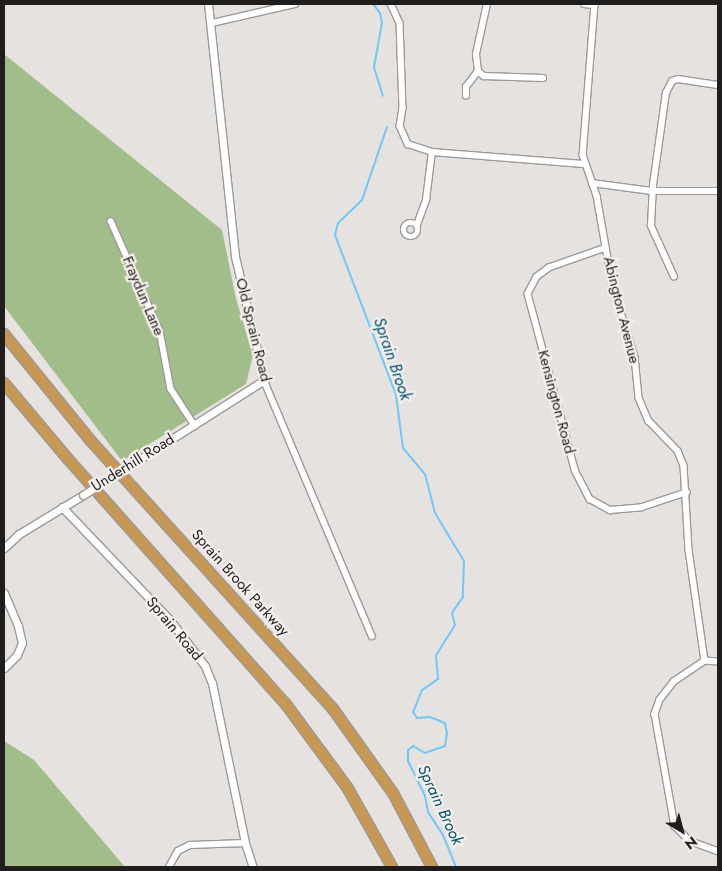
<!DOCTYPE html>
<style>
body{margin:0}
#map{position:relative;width:722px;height:871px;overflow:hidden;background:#e6e2e0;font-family:Jost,sans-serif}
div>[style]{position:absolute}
.green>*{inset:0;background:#a1bd89}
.stream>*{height:2px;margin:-1px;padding:0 1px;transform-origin:1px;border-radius:1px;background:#6cc9f8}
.roads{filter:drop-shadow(1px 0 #9d9997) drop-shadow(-1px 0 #9d9997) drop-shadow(0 1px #9d9997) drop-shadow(0 -1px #9d9997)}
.minor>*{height:5.5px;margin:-2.75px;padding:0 2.75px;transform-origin:2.75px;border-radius:2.75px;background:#fff}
.minor>.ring{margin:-2.75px;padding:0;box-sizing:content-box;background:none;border:5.5px solid #fff;border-radius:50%}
.tertiary>*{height:7px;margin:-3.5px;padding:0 3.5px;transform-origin:3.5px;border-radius:3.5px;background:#fff}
.motorway>*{height:10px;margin:-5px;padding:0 5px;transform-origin:5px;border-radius:5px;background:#c79754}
.bridges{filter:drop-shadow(1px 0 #9d9997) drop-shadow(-1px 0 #9d9997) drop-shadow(0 1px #9d9997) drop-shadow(0 -1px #9d9997)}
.tertiary-bridge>*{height:7px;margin:-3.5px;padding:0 3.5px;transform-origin:3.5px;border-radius:3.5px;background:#fff}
span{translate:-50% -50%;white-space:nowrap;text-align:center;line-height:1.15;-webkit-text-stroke:4.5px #f4efed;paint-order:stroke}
.street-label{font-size:15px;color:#201e1d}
.water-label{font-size:16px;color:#015271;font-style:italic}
.frame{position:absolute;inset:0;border:5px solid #201e1d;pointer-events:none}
.north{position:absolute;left:657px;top:806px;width:50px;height:50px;-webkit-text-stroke:4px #f4efed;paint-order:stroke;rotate:143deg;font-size:14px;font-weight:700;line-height:20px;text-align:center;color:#201e1d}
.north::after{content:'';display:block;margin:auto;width:18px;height:22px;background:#201e1d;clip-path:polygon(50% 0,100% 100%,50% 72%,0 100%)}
</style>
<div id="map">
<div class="green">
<div style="clip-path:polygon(4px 54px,222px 230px,236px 299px,253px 355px,246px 384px,122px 461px,4px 306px)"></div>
<div style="clip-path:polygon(4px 741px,34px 760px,125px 867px,4px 867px)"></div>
</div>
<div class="stream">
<div style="left:373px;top:4px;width:11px;rotate:52deg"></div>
<div style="left:380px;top:13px;width:10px;rotate:79deg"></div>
<div style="left:382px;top:23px;width:45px;rotate:100.3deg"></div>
<div style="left:374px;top:67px;width:30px;rotate:73deg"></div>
<div style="left:387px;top:127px;width:77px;rotate:108.9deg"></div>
<div style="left:362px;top:200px;width:33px;rotate:136deg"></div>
<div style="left:338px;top:223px;width:12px;rotate:104deg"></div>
<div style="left:335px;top:235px;width:171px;rotate:69.1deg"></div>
<div style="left:396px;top:395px;width:53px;rotate:82.5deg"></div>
<div style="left:403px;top:448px;width:34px;rotate:50deg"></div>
<div style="left:425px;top:474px;width:40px;rotate:75.6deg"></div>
<div style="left:435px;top:513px;width:56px;rotate:58.9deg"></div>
<div style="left:464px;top:561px;width:36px;rotate:92deg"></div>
<div style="left:463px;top:597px;width:19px;rotate:125deg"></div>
<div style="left:452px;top:613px;width:12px;rotate:76deg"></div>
<div style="left:455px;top:625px;width:36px;rotate:122deg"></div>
<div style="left:436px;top:656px;width:23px;rotate:85deg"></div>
<div style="left:438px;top:679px;width:19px;rotate:145deg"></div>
<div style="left:422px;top:690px;width:24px;rotate:112deg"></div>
<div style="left:413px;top:712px;width:7px;rotate:56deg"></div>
<div style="left:417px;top:718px;width:13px;rotate:-4deg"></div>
<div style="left:430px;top:717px;width:16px;rotate:22deg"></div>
<div style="left:445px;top:723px;width:10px;rotate:79deg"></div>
<div style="left:447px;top:733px;width:13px;rotate:99deg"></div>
<div style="left:445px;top:746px;width:21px;rotate:161deg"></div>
<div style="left:425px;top:753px;width:14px;rotate:-150deg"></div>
<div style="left:413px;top:746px;width:6px;rotate:141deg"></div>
<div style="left:408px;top:750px;width:11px;rotate:90deg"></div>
<div style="left:408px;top:761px;width:39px;rotate:64deg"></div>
<div style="left:425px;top:796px;width:16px;rotate:79deg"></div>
<div style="left:428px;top:812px;width:27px;rotate:57deg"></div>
<div style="left:443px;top:835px;width:35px;rotate:68deg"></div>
</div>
<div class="roads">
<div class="minor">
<div style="left:391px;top:4px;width:21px;rotate:65deg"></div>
<div style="left:400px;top:23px;width:85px;rotate:88deg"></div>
<div style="left:403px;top:108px;width:18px;rotate:99deg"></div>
<div style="left:400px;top:126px;width:20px;rotate:66deg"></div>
<div style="left:408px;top:144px;width:25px;rotate:18deg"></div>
<div style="left:432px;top:152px;width:152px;rotate:4.5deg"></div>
<div style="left:584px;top:4px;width:11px;rotate:5deg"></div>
<div style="left:595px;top:4px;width:151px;rotate:94.5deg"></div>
<div style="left:583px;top:155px;width:43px;rotate:71.1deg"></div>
<div style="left:597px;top:196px;width:92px;rotate:80deg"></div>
<div style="left:613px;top:287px;width:73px;rotate:72.6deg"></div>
<div style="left:635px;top:357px;width:41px;rotate:84.4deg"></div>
<div style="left:639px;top:398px;width:25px;rotate:67deg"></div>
<div style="left:649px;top:421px;width:42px;rotate:46deg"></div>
<div style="left:678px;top:451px;width:16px;rotate:68deg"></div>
<div style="left:684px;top:466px;width:84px;rotate:86.6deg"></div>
<div style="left:689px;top:550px;width:112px;rotate:81.8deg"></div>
<div style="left:212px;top:23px;width:85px;rotate:-12.9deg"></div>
<div style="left:478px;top:71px;width:17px;rotate:-97deg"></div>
<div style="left:476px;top:54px;width:51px;rotate:-77.6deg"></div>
<div style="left:478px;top:71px;width:8px;rotate:40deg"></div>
<div style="left:484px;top:76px;width:59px;rotate:1.9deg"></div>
<div style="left:466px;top:96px;width:9px;rotate:-90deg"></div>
<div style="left:466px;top:87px;width:20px;rotate:-53deg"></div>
<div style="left:592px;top:183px;width:62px;rotate:7.5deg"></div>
<div style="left:653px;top:191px;width:65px"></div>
<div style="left:111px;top:221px;width:120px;rotate:66deg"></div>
<div style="left:160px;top:331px;width:59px;rotate:79.3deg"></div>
<div style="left:171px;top:389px;width:44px;rotate:57deg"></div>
<div class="ring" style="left:404px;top:223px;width:8.5px;height:8.5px"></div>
<div style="left:417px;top:225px;width:27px;rotate:-70deg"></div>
<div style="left:426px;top:200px;width:48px;rotate:-82.9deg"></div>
<div style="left:606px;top:248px;width:60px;rotate:160.7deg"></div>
<div style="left:549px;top:268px;width:15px;rotate:143deg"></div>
<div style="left:537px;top:277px;width:19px;rotate:118deg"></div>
<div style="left:528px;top:294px;width:182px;rotate:75deg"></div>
<div style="left:575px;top:470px;width:33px;rotate:63deg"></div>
<div style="left:590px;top:499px;width:23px;rotate:29deg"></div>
<div style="left:610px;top:510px;width:32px;rotate:-5deg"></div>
<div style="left:642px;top:507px;width:47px;rotate:-18.4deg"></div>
<div style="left:674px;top:277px;width:56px;rotate:-114.3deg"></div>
<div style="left:651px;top:226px;width:41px;rotate:-87.2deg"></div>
<div style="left:653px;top:185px;width:93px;rotate:-82deg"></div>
<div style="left:666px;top:93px;width:13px;rotate:-63deg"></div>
<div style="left:672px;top:81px;width:6px;rotate:-18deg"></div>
<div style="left:678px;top:79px;width:40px;rotate:8.5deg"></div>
<div style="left:264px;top:380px;width:278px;rotate:67.1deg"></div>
<div style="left:718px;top:662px;width:13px;rotate:-176deg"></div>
<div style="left:705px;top:661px;width:37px;rotate:146deg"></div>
<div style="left:674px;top:682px;width:23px;rotate:128deg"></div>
<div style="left:660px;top:700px;width:15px;rotate:110deg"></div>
<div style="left:655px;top:714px;width:114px;rotate:79.9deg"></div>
<div style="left:675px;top:826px;width:21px;rotate:45deg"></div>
<div style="left:690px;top:841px;width:30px;rotate:20deg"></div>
<div style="left:169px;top:867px;width:18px;rotate:-61deg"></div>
<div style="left:178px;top:851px;width:13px;rotate:-27deg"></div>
<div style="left:190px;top:845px;width:55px;rotate:-2.1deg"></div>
</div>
<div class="tertiary">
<div style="left:126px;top:468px;width:164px;rotate:-32.5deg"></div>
<div style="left:264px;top:380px;width:127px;rotate:-103.2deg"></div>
<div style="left:235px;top:256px;width:253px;rotate:-96.1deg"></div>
<div style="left:62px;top:507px;width:155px;rotate:46.3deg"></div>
<div style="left:169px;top:619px;width:59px;rotate:52.5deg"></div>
<div style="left:205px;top:666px;width:18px;rotate:68deg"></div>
<div style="left:212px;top:683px;width:163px;rotate:78.3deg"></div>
<div style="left:245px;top:843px;width:25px;rotate:72deg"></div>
<div style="left:4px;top:548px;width:21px;rotate:-43deg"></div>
<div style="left:19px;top:534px;width:75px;rotate:-31.4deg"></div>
<div style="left:4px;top:593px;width:36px;rotate:67deg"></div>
<div style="left:18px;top:626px;width:17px;rotate:77deg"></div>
<div style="left:22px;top:643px;width:13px;rotate:113deg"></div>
<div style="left:17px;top:655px;width:18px;rotate:135deg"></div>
</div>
<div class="motorway">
<div style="left:4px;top:334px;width:136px;rotate:50.9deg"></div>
<div style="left:90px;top:440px;width:363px;rotate:47.9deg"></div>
<div style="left:333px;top:709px;width:103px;rotate:54.5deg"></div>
<div style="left:393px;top:793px;width:84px;rotate:62.2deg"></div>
<div style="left:4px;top:383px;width:99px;rotate:49.9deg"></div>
<div style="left:68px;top:459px;width:327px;rotate:48.4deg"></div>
<div style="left:285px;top:703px;width:104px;rotate:53.6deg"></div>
<div style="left:347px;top:787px;width:92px;rotate:60.6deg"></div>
</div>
</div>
<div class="bridges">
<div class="tertiary-bridge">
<div style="left:83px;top:495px;width:51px;rotate:-32.1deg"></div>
</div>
</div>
<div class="street-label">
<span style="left:143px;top:296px;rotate:67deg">Fraydun Lane</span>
<span style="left:621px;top:310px;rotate:76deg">Abington Avenue</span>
<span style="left:253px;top:330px;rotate:76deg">Old Sprain Road</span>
<span style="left:556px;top:402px;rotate:75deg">Kensington Road</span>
<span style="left:133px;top:463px;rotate:-32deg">Underhill Road</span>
<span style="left:240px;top:583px;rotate:48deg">Sprain Brook Parkway</span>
<span style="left:174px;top:629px;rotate:50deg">Sprain Road</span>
</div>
<div class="water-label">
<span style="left:392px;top:359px;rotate:71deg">Sprain Brook</span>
<span style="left:440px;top:805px;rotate:65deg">Sprain Brook</span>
</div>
<div class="frame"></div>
<div class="north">N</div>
</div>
